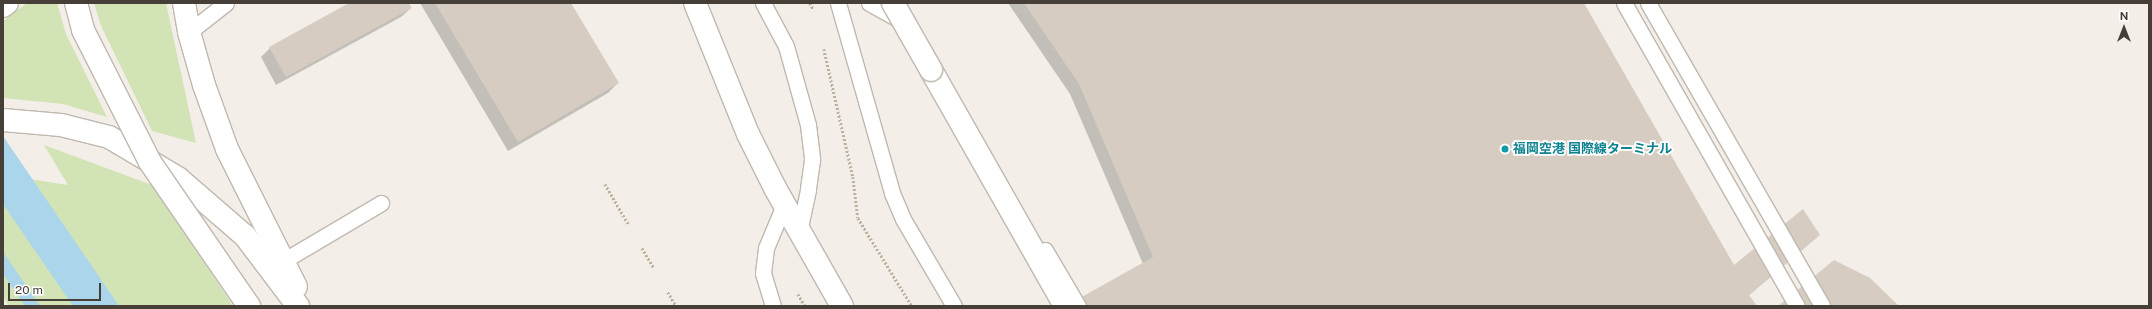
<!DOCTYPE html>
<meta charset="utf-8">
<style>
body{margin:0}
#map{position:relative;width:2152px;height:309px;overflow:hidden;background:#f3efe8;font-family:"Public Sans","Noto Sans JP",sans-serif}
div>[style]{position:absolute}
.green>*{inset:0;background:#d2e3b5}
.water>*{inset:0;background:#aad5ea}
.shadow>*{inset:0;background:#0003}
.building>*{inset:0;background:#d6ccc2}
.path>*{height:2.5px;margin-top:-1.25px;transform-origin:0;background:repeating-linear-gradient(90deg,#beb09e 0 2px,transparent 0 4px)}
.roads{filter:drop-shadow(1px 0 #c0b8af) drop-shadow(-1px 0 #c0b8af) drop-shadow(0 1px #c0b8af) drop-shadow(0 -1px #c0b8af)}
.service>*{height:15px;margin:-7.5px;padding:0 7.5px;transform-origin:7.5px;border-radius:7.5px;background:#fff}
.tertiary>*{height:22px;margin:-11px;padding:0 11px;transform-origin:11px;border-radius:11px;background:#fff}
.bridges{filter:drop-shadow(1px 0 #c0b8af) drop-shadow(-1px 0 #c0b8af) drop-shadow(0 1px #c0b8af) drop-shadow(0 -1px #c0b8af)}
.tertiary-bridge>*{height:22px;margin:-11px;padding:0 11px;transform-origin:11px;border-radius:11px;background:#fff}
.dots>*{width:11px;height:11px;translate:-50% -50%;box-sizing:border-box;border:2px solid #fff;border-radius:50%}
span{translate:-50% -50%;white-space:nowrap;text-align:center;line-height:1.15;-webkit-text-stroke:3.5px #fff;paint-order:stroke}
.culture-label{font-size:13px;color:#0d838f;font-weight:700}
.left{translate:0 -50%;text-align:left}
.frame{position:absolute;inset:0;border:4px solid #453f37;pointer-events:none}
.north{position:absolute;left:2104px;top:8px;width:40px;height:40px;-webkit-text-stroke:3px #fff;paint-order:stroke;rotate:0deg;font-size:11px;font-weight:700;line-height:16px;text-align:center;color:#453f37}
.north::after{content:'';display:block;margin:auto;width:14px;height:18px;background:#453f37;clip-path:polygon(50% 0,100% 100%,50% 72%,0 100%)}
.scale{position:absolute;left:8px;top:283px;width:93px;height:18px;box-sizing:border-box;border:2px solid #453f37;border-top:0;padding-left:5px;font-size:12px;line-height:14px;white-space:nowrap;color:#453f37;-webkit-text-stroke:3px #fff;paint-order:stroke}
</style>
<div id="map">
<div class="green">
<div style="clip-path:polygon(27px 3px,57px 3px,66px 34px,107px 117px,63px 104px,3px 98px,3px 21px)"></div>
<div style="clip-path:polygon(94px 3px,166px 3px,196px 143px,152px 131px,101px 26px)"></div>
<div style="clip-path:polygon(44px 145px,152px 185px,233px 306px,9px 306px,3px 297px,3px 175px,68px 185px)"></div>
</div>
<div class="water">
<div style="clip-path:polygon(3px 136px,119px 306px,73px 306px,3px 204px)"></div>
<div style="clip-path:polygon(3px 252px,40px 306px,25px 306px,3px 274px)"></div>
</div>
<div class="shadow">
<div style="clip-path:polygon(351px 3px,408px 3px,411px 8px,401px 17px,276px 85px,261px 57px,270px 48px)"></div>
<div style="clip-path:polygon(420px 3px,570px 3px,618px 83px,608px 93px,508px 151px)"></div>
<div style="clip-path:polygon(1008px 3px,1583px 3px,1733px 266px,1809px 244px,1748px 296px,1755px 306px,1143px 264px,1070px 94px)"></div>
</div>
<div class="building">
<div style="clip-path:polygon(349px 3px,409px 3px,412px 8px,286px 77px,269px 47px)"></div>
<div style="clip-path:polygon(435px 3px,571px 3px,619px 83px,518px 142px)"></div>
<div style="clip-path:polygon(1024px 3px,1584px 3px,1734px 265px,1803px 209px,1820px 235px,1749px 295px,1757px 306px,1084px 306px,1080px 298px,1153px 257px,1079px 84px)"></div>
<div style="clip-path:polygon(1834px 260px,1870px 278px,1899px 306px,1778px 306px)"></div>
</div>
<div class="path">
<div style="left:810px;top:3px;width:7px;rotate:63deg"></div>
<div style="left:824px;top:49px;width:131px;rotate:77.2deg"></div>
<div style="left:853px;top:177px;width:41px;rotate:83deg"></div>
<div style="left:858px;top:218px;width:103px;rotate:58.5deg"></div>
<div style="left:605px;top:184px;width:48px;rotate:59.7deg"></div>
<div style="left:642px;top:248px;width:23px;rotate:59deg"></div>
<div style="left:668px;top:292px;width:16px;rotate:60deg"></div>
<div style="left:798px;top:294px;width:14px;rotate:60deg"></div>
</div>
<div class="roads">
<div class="service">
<div style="left:763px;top:3px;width:49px;rotate:61.9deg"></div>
<div style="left:786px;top:46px;width:82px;rotate:74.4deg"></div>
<div style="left:808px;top:125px;width:35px;rotate:83deg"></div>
<div style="left:812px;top:160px;width:30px;rotate:98deg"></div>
<div style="left:808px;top:190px;width:43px;rotate:102.1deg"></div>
<div style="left:838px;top:3px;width:198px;rotate:74.1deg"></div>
<div style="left:892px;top:193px;width:28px;rotate:67deg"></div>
<div style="left:903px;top:219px;width:101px;rotate:59.6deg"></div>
<div style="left:869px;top:3px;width:37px;rotate:29deg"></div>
<div style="left:1624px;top:3px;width:349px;rotate:60.3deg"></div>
<div style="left:1648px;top:3px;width:349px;rotate:60.1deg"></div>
<div style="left:189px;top:32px;width:47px;rotate:-38.1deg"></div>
<div style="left:1045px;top:250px;width:65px;rotate:59.5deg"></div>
<div style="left:283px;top:261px;width:114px;rotate:-30.6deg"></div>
<div style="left:773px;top:306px;width:34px;rotate:-107deg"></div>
<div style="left:763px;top:273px;width:25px;rotate:-83deg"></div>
<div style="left:766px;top:248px;width:47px;rotate:-67.3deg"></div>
</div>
<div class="tertiary">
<div style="left:184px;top:3px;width:29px;rotate:80deg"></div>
<div style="left:189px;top:32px;width:55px;rotate:74.2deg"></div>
<div style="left:204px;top:85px;width:68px;rotate:70.2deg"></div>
<div style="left:227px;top:149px;width:154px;rotate:63.4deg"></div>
<div style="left:695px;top:3px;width:141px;rotate:68deg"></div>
<div style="left:748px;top:134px;width:60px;rotate:63.4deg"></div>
<div style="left:775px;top:188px;width:136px;rotate:60.4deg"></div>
<div style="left:3px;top:6px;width:5px;rotate:-37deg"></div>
<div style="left:931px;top:70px;width:271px;rotate:60.4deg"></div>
<div style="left:3px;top:120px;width:58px;rotate:4.9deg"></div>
<div style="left:61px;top:125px;width:49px;rotate:14deg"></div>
<div style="left:109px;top:137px;width:80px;rotate:30.7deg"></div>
<div style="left:178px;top:178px;width:89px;rotate:40.9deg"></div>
<div style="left:245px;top:236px;width:88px;rotate:52.9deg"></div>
</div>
</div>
<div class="bridges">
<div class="tertiary-bridge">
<div style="left:76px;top:3px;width:28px;rotate:75deg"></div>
<div style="left:83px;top:30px;width:148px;rotate:63.1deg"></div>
<div style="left:150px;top:162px;width:175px;rotate:55.5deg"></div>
<div style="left:893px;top:3px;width:77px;rotate:60.4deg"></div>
</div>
</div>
<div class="dots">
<div style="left:1505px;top:149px;background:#0f9aa8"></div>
</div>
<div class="culture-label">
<span class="left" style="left:1513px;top:149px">福岡空港 国際線ターミナル</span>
</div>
<div class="frame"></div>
<div class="north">N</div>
<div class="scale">20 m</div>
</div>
